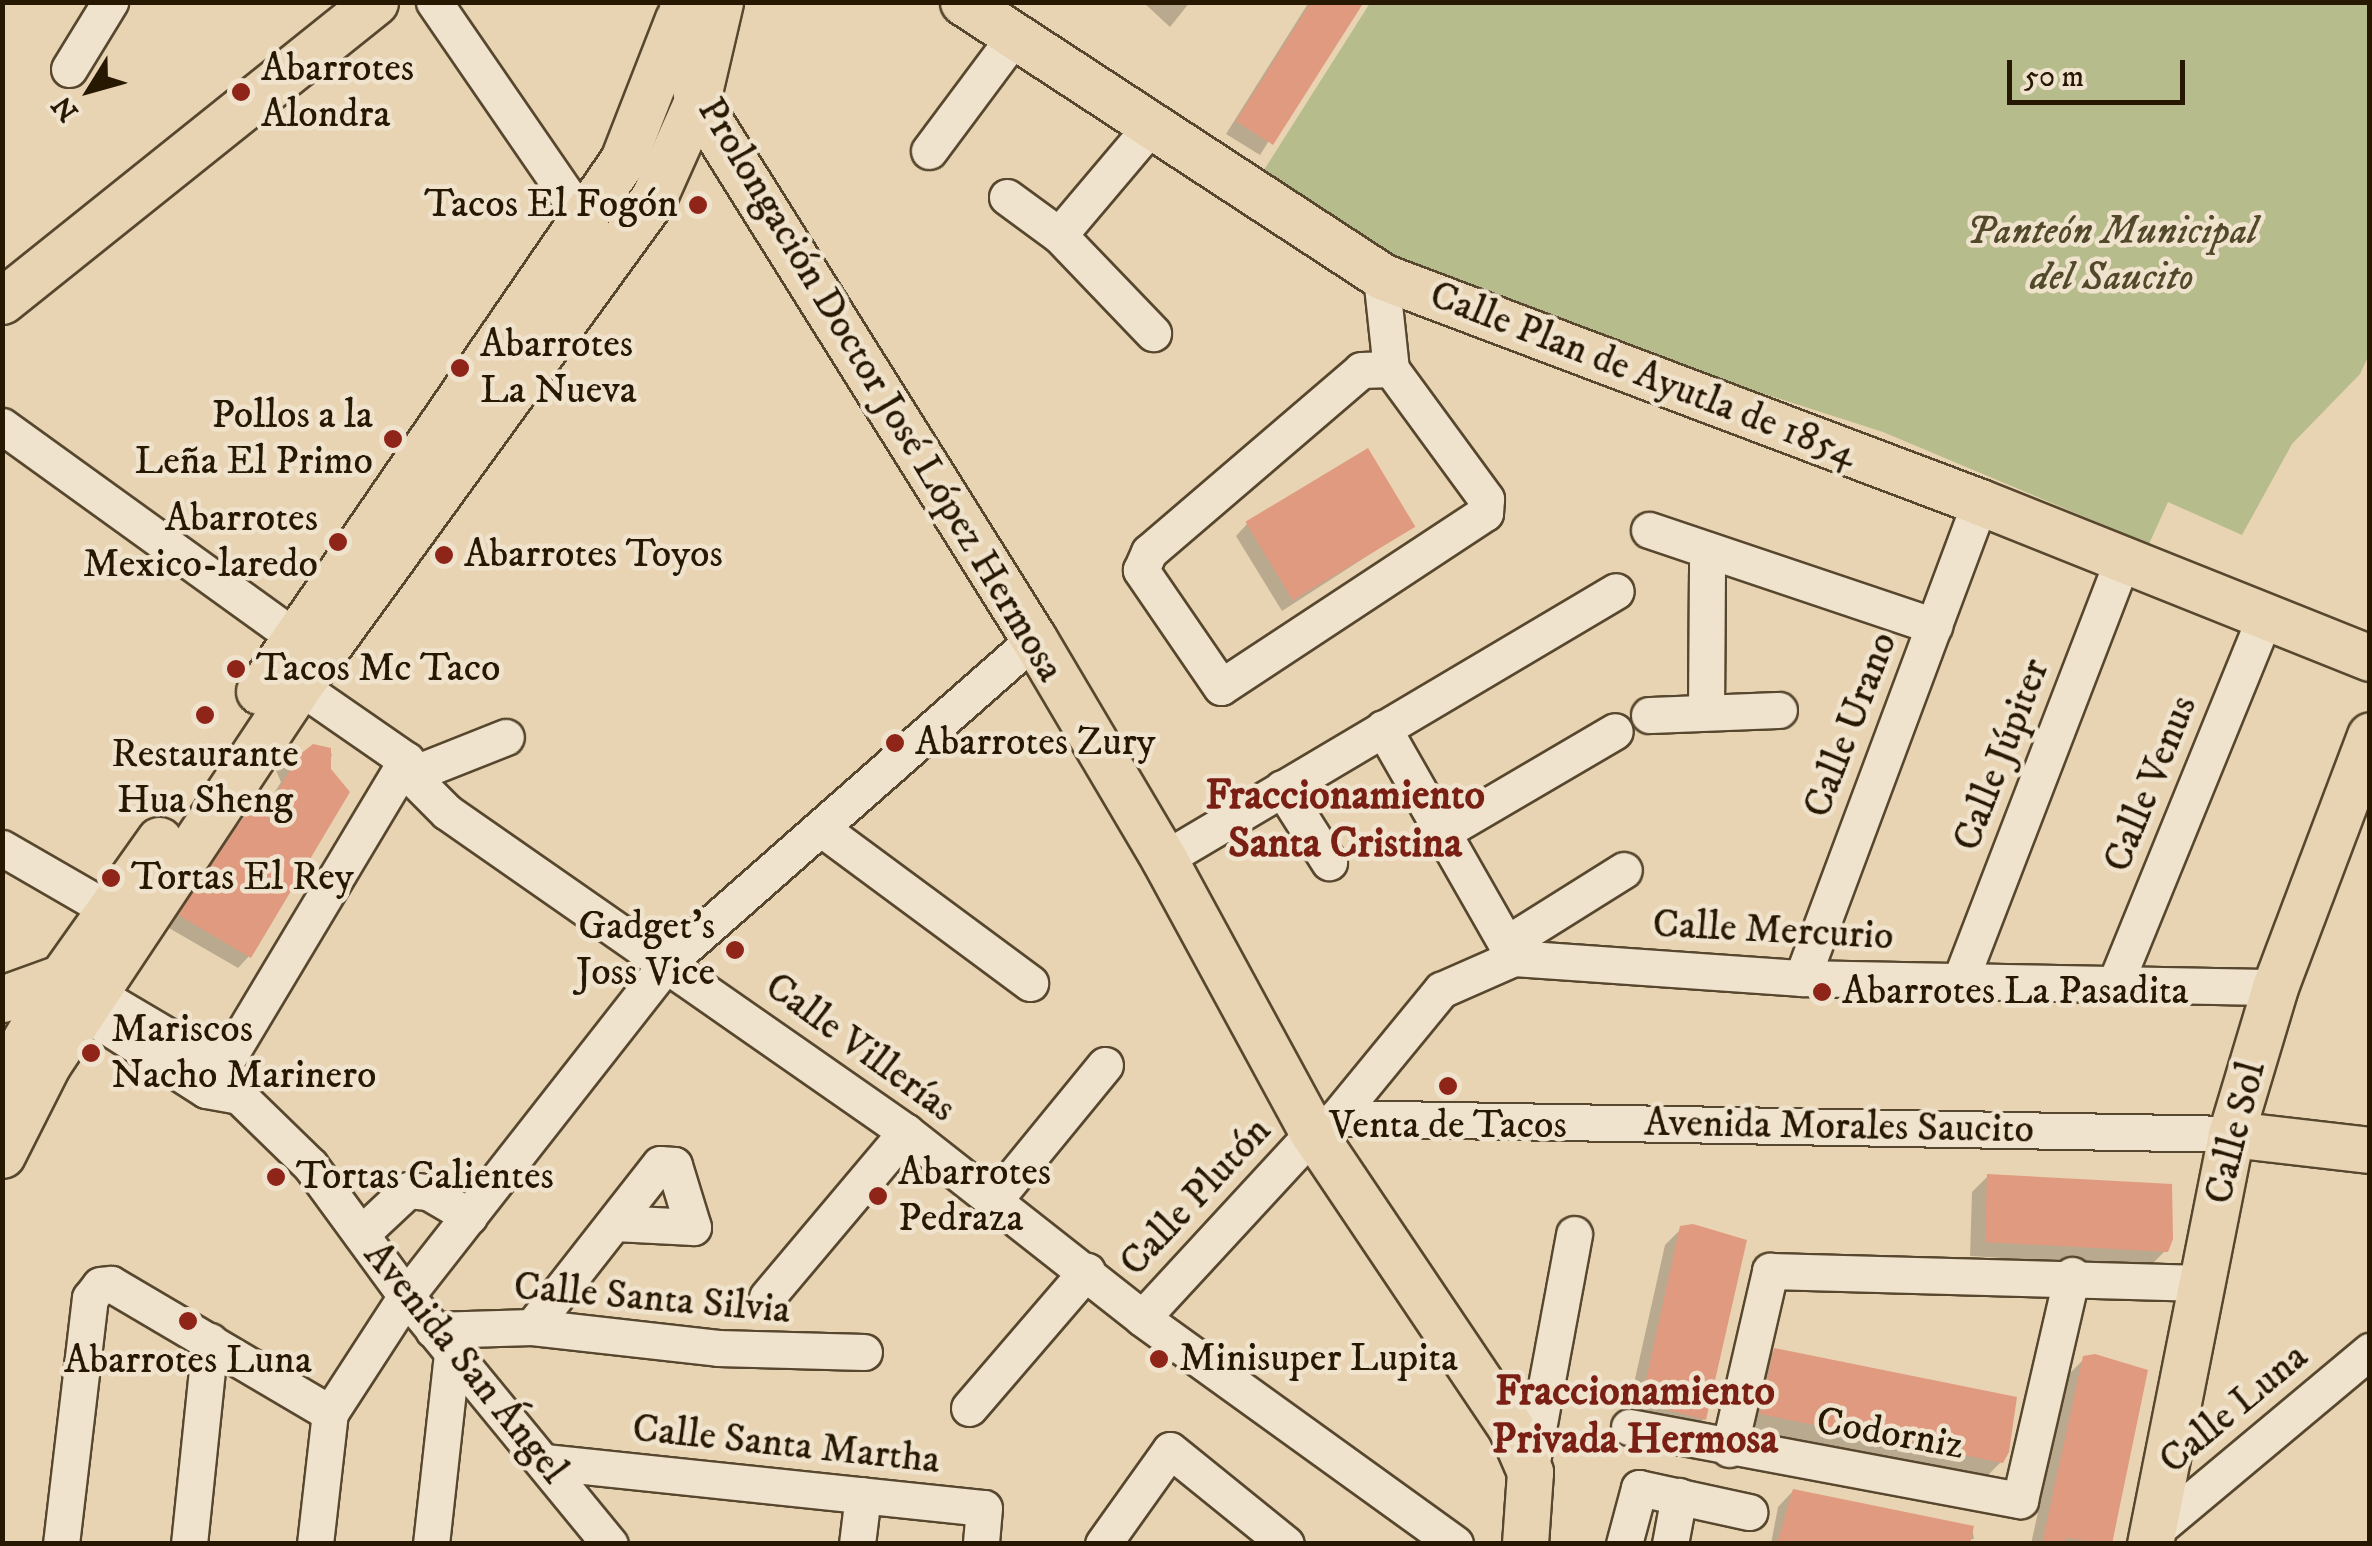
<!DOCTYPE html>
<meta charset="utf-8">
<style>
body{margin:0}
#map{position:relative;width:2372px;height:1546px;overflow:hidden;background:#e8d4b2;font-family:"IM FELL DW Pica",serif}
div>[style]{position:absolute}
.green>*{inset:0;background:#b7bc8c}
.shadow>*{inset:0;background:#0003}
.building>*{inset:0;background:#e09a80;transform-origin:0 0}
.roads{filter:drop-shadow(2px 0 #57472e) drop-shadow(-2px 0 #57472e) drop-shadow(0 2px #57472e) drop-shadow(0 -2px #57472e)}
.minor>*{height:35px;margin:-17.5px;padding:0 17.5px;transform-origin:17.5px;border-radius:17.5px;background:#f0e3cd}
.major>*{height:45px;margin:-22.5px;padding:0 22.5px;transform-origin:22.5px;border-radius:22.5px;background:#e8d4b2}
.dots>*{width:28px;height:28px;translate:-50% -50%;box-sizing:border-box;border:5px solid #f0e3cd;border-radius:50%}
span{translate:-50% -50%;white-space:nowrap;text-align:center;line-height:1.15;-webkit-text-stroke:9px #f0e3cd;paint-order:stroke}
.poi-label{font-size:40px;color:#271802}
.left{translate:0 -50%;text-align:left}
.right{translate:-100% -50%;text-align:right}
.park-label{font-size:40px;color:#52492b;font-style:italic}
.street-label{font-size:40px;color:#271802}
.neighbourhood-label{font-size:42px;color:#7a1f14;font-weight:700}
.frame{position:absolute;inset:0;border:5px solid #271802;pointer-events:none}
.north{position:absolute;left:40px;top:40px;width:100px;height:100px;-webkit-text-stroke:8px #f0e3cd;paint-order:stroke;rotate:233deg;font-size:28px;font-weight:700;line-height:40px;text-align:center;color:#271802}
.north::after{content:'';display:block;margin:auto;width:35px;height:45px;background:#271802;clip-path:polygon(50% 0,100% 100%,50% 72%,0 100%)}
.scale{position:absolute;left:2007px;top:60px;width:178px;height:45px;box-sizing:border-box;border:5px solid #271802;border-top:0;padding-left:12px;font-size:30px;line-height:35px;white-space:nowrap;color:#271802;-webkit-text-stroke:8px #f0e3cd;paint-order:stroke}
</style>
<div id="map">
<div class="green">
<div style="clip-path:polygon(1370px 3px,2369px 3px,2369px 355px,2360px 374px,2292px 444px,2242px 535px,2168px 502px,2149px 544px,1883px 432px,1409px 280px,1257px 181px)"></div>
</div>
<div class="shadow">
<div style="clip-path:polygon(1143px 2px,1190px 2px,1170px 27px)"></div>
<div style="clip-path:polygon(1309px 2px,1357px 2px,1260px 155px,1226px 134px)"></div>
<div style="clip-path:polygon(1247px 524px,1412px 527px,1282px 611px,1236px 536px)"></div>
<div style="clip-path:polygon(314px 746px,332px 754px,328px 769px,249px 956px,238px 968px,169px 928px,236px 827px,248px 815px,260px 816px,281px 782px,275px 768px)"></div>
<div style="clip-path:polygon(1988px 1176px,2170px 1186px,2165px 1251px,2149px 1267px,1970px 1256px,1972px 1192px)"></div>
<div style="clip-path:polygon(1681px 1229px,1704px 1419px,1688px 1434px,1626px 1419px,1665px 1245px)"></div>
<div style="clip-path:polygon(1775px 1350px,2001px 1462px,1985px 1478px,1746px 1429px,1759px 1366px)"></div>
<div style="clip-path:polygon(2084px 1359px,2109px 1544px,2031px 1544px,2068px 1375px)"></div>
<div style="clip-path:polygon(1793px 1491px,1972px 1528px,1974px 1539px,1771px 1544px,1778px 1507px)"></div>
</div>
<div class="building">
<div style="clip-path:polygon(1311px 2px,1364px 2px,1273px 145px,1236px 121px)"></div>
<div style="left:1368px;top:448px;width:92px;height:143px;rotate:59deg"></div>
<div style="clip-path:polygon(313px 744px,331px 748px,331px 769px,350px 792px,251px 958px,178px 915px,247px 812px,264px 813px,291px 769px,282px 760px,286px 753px,298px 756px)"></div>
<div style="clip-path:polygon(1987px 1174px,2172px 1184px,2173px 1239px,2168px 1252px,1985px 1242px)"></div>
<div style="clip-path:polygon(1693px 1224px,1747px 1240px,1706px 1420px,1641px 1403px,1680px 1226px)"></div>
<div style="clip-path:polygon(1774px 1348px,2017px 1397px,2009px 1452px,2003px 1463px,1760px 1414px)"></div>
<div style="clip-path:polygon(2095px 1354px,2148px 1370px,2112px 1544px,2066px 1538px,2065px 1544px,2042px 1544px,2083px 1356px)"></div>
<div style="clip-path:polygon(1793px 1489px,1974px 1526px,1970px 1544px,1777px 1544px)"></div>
</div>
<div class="roads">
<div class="minor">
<div style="left:434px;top:2px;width:260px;rotate:55.5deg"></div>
<div style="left:69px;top:69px;width:79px;rotate:-58.5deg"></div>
<div style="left:929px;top:151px;width:142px;rotate:-53.3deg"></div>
<div style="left:1007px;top:197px;width:64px;rotate:36.2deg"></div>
<div style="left:1059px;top:235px;width:136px;rotate:46.2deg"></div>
<div style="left:1059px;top:235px;width:143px;rotate:-49.8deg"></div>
<div style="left:1381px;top:276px;width:94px;rotate:83.9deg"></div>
<div style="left:1391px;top:369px;width:161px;rotate:53.8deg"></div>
<div style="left:1486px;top:499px;width:14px;rotate:94deg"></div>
<div style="left:1485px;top:513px;width:316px;rotate:146.6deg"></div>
<div style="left:1221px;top:687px;width:142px;rotate:-124.4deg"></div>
<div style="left:1141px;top:570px;width:20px;rotate:-66deg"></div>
<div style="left:1149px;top:552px;width:279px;rotate:-40.6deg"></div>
<div style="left:1361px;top:370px;width:30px;rotate:-2deg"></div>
<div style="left:2px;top:426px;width:361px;rotate:35.8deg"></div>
<div style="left:1649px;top:530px;width:301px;rotate:18.6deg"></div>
<div style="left:299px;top:686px;width:130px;rotate:34.7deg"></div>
<div style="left:406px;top:760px;width:16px;rotate:75deg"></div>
<div style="left:410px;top:775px;width:52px;rotate:45deg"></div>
<div style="left:447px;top:812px;width:560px;rotate:34.88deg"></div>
<div style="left:906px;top:1132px;width:300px;rotate:38.2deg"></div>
<div style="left:1142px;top:1318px;width:386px;rotate:35.8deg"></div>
<div style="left:1706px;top:712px;width:162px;rotate:-89.6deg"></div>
<div style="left:1649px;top:715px;width:130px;rotate:-2.2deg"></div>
<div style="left:1383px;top:728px;width:265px;rotate:60.3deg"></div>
<div style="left:410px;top:775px;width:103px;rotate:-21.6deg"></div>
<div style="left:1282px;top:788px;width:88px;rotate:57.6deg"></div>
<div style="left:822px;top:829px;width:259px;rotate:36.5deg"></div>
<div style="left:1443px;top:832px;width:199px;rotate:-30.4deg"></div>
<div style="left:2px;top:848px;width:126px;rotate:30deg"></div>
<div style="left:1164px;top:859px;width:525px;rotate:-30.66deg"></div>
<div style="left:1506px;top:944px;width:139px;rotate:-32.1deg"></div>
<div style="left:1802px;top:978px;width:508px;rotate:-69.5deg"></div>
<div style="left:1960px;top:981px;width:452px;rotate:-68.9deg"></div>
<div style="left:2115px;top:984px;width:397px;rotate:-67.8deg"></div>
<div style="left:95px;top:993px;width:147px;rotate:30.6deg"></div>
<div style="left:222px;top:1068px;width:33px;rotate:59deg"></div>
<div style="left:239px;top:1096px;width:99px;rotate:44.2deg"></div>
<div style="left:310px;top:1165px;width:162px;rotate:53.8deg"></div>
<div style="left:406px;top:1296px;width:321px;rotate:50.6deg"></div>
<div style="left:100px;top:1022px;width:126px;rotate:32.7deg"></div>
<div style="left:206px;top:1090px;width:34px;rotate:10deg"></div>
<div style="left:222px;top:1068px;width:359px;rotate:-59.1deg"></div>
<div style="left:1336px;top:1118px;width:166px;rotate:-50.6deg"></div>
<div style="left:1441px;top:990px;width:80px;rotate:-23.7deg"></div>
<div style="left:1514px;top:958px;width:289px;rotate:4deg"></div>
<div style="left:1802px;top:978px;width:473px;rotate:1.1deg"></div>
<div style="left:996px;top:1198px;width:172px;rotate:-50.7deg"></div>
<div style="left:361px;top:1234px;width:64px;rotate:-43.1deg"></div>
<div style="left:408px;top:1190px;width:20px;rotate:6deg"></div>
<div style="left:428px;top:1192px;width:48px;rotate:30.3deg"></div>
<div style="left:767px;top:1297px;width:216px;rotate:-49.9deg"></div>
<div style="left:1142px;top:1318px;width:252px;rotate:-47.3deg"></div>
<div style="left:1313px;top:1133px;width:27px;rotate:-33deg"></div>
<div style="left:1336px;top:1118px;width:895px;rotate:1.02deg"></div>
<div style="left:532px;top:1327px;width:207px;rotate:-51.9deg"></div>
<div style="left:660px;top:1164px;width:14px;rotate:4deg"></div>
<div style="left:674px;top:1165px;width:65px;rotate:73deg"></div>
<div style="left:693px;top:1227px;width:78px;rotate:-177.1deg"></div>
<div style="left:433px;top:1330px;width:99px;rotate:-1.7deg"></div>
<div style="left:532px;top:1327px;width:187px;rotate:6.4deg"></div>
<div style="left:718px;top:1348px;width:146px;rotate:1.6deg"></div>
<div style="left:969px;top:1408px;width:181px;rotate:-49.3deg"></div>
<div style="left:1629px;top:1427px;width:398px;rotate:10.6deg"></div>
<div style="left:2020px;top:1500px;width:231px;rotate:-77deg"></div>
<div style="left:1729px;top:1449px;width:183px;rotate:-77deg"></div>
<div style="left:1770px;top:1271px;width:433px;rotate:1.6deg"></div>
<div style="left:545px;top:1462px;width:441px;rotate:6deg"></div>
<div style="left:984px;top:1508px;width:36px;rotate:95deg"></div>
<div style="left:1530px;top:1472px;width:242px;rotate:-79.5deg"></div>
<div style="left:2152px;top:1533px;width:284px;rotate:-39.9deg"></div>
<div style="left:61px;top:1544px;width:248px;rotate:-83.3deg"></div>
<div style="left:90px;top:1298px;width:16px;rotate:-52deg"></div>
<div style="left:100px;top:1285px;width:11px;rotate:-5deg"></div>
<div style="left:111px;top:1284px;width:254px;rotate:30.5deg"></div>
<div style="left:189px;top:1544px;width:204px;rotate:-84.1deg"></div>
<div style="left:315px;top:1544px;width:132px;rotate:-83.5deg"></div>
<div style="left:330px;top:1413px;width:140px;rotate:-57deg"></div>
<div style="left:406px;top:1296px;width:424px;rotate:-51.9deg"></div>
<div style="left:668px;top:962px;width:488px;rotate:-41.4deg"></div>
<div style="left:431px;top:1544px;width:192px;rotate:-83.7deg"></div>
<div style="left:857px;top:1544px;width:49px;rotate:-83deg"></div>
<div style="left:1103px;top:1544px;width:115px;rotate:-54.5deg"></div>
<div style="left:1170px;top:1450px;width:149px;rotate:39deg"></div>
<div style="left:1624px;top:1544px;width:58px;rotate:-75deg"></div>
<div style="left:1639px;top:1488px;width:113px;rotate:12.3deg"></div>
<div style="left:1670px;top:1544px;width:49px;rotate:-79.4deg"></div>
</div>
<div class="major">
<div style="left:963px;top:2px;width:500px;rotate:33.2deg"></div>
<div style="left:1381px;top:276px;width:640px;rotate:20.67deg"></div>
<div style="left:1980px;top:502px;width:420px;rotate:21.8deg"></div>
<div style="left:682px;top:4px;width:98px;rotate:81.2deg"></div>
<div style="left:697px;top:101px;width:635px;rotate:57.94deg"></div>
<div style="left:1034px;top:639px;width:256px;rotate:59.4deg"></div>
<div style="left:1164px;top:859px;width:312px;rotate:61.5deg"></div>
<div style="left:1313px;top:1133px;width:355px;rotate:56.1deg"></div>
<div style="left:1511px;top:1428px;width:48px;rotate:66.6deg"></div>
<div style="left:1530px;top:1472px;width:72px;rotate:94deg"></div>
<div style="left:2px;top:301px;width:478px;rotate:-38.7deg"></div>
<div style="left:259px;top:691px;width:644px;rotate:-55.57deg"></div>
<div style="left:623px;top:160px;width:151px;rotate:-68.7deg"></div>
<div style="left:2px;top:999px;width:64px;rotate:-20.1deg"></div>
<div style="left:2px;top:1079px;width:118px;rotate:-59.5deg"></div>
<div style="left:62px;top:977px;width:168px;rotate:-54.7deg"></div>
<div style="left:2231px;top:1134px;width:140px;rotate:6.6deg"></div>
<div style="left:2px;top:1155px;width:102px;rotate:-63.2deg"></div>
<div style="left:48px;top:1064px;width:454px;rotate:-56.4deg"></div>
<div style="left:299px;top:686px;width:604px;rotate:-54.02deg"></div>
<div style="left:654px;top:197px;width:105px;rotate:-65.9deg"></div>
<div style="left:697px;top:101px;width:102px;rotate:-76.9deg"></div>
<div style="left:2150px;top:1544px;width:418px;rotate:-78.8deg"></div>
<div style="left:2231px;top:1134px;width:153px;rotate:-73.3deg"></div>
<div style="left:2275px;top:987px;width:269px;rotate:-69.3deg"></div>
</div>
</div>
<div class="dots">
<div style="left:241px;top:92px;background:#8f2418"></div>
<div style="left:698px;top:205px;background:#8f2418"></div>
<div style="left:460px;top:368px;background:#8f2418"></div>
<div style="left:393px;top:439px;background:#8f2418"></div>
<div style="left:338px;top:542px;background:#8f2418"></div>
<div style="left:444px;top:555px;background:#8f2418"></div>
<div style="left:236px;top:669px;background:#8f2418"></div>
<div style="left:205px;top:715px;background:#8f2418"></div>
<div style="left:895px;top:743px;background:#8f2418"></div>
<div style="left:111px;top:878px;background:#8f2418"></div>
<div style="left:735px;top:950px;background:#8f2418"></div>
<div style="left:1822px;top:992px;background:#8f2418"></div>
<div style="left:91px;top:1053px;background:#8f2418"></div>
<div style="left:1448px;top:1086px;background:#8f2418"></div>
<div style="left:276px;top:1177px;background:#8f2418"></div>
<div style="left:878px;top:1196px;background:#8f2418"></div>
<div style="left:188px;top:1321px;background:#8f2418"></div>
<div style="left:1159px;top:1359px;background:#8f2418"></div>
</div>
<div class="poi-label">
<span class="left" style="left:261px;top:92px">Abarrotes<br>Alondra</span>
<span class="right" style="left:678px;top:205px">Tacos El Fogón</span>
<span class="left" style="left:480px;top:368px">Abarrotes<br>La Nueva</span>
<span class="right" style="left:373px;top:439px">Pollos a la<br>Leña El Primo</span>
<span class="right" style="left:318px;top:542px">Abarrotes<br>Mexico-laredo</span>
<span class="left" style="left:464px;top:555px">Abarrotes Toyos</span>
<span class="left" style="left:256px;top:669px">Tacos Mc Taco</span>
<span class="left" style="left:915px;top:743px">Abarrotes Zury</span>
<span style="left:205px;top:778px">Restaurante<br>Hua Sheng</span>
<span class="left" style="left:131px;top:878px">Tortas El Rey</span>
<span class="right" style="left:715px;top:950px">Gadget's<br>Joss Vice</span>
<span class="left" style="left:1842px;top:992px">Abarrotes La Pasadita</span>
<span class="left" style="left:111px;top:1053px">Mariscos<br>Nacho Marinero</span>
<span style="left:1448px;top:1126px">Venta de Tacos</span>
<span class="left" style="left:898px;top:1196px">Abarrotes<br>Pedraza</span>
<span class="left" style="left:296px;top:1177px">Tortas Calientes</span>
<span class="left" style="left:1179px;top:1359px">Minisuper Lupita</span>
<span style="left:188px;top:1361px">Abarrotes Luna</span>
</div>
<div class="park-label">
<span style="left:2112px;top:255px">Panteón Municipal<br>del Saucito</span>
</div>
<div class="street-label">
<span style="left:1643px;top:375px;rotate:21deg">Calle Plan de Ayutla de 1854</span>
<span style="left:880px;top:390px;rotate:59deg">Prolongación Doctor José López Hermosa</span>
<span style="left:1851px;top:725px;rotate:-69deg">Calle Urano</span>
<span style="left:2002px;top:755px;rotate:-69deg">Calle Júpiter</span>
<span style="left:2151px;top:784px;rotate:-68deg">Calle Venus</span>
<span style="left:1773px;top:931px;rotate:3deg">Calle Mercurio</span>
<span style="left:860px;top:1048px;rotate:36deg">Calle Villerías</span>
<span style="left:1839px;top:1127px;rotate:1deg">Avenida Morales Saucito</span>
<span style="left:2236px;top:1133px;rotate:-76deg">Calle Sol</span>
<span style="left:1196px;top:1197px;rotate:-47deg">Calle Plutón</span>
<span style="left:652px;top:1299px;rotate:5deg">Calle Santa Silvia</span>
<span style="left:465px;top:1363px;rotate:51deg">Avenida San Ángel</span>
<span style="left:2234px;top:1409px;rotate:-40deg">Calle Luna</span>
<span style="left:1890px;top:1434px;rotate:10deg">Codorniz</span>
<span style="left:786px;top:1445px;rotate:6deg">Calle Santa Martha</span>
</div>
<div class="neighbourhood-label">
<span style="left:1345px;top:820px">Fraccionamiento<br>Santa Cristina</span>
<span style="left:1635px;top:1416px">Fraccionamiento<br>Privada Hermosa</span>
</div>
<div class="frame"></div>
<div class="north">N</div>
<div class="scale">50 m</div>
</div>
